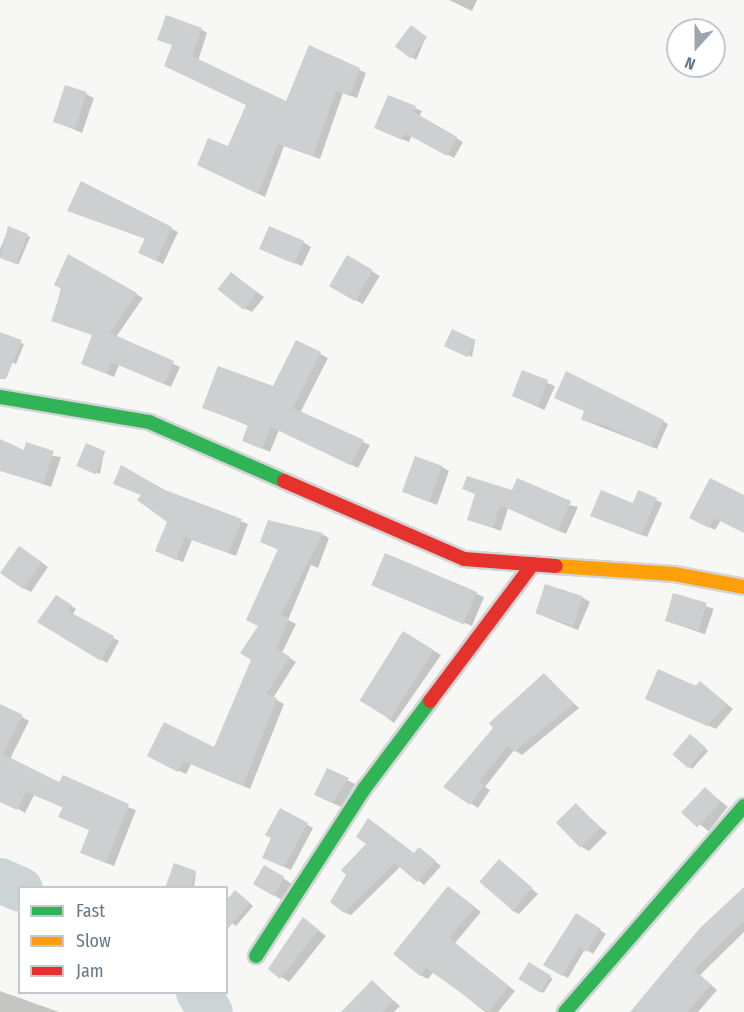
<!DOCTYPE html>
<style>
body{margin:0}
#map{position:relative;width:744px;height:1012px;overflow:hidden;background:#f7f7f6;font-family:"Fira Sans Condensed",sans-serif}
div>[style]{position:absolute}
.shadow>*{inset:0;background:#0003;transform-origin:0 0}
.river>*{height:45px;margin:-22.5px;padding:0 22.5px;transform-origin:22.5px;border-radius:22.5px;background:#ccd4d6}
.building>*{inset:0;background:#cecfd0;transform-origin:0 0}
.roads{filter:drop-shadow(2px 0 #d3d4d5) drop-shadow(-2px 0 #d3d4d5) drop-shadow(0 2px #d3d4d5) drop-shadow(0 -2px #d3d4d5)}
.fast>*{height:14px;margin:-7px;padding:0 7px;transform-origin:7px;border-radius:7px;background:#30b455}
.slow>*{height:14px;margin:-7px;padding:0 7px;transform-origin:7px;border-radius:7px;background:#ff9f0a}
.jam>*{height:14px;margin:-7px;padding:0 7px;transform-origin:7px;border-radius:7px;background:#e5322d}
span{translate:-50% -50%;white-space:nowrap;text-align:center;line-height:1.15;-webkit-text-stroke:6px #fff;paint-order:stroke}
.legend{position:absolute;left:18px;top:886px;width:210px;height:108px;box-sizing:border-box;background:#fff;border:2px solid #c3c9ce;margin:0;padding:8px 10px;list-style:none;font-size:18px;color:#687985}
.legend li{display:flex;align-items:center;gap:12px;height:30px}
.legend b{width:30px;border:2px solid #c3c9ce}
.north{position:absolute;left:666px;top:18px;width:60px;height:60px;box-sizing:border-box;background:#fff;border:2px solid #c3c9ce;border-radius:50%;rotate:201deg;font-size:16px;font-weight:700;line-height:24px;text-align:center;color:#687985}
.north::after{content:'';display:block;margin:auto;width:21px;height:27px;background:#9aa5ad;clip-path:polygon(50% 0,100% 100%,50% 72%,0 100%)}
</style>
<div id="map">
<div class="shadow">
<div style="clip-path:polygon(449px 0,477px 0,472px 11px)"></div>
<div style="clip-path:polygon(201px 29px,207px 33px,198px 61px,287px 103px,310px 47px,366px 73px,357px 98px,343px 93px,320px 159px,284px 146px,265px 197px,205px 168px,228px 148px,247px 105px,172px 69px)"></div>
<div style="clip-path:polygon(426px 37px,416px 60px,398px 47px)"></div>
<div style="clip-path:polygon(86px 94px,94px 98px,82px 133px,54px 121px)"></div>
<div style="clip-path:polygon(388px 97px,422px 111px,419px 117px,463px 142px,454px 158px,412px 135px,409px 142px,382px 131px)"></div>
<div style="clip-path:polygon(81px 183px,178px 232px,163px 264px,147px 256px,146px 239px,76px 214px)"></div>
<div style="left:9px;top:228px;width:23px;height:30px;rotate:23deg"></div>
<div style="clip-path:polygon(303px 242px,311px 247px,302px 266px,269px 253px)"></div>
<div style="clip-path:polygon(69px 256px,143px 298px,116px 337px,180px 367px,171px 387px,119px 365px,114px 377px,83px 364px,94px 335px,53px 320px)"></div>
<div style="left:348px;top:257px;width:37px;height:33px;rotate:31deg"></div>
<div style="clip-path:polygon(239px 279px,264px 297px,252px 312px,244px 308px)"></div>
<div style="clip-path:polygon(0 334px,24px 344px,16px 364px,0 358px)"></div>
<div style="clip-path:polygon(475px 341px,472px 357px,450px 347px)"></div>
<div style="clip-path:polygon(297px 342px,328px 358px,300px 413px,370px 445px,358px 468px,279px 430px,270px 452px,243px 440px,249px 426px,204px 407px,274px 388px)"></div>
<div style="left:523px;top:372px;width:35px;height:26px;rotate:24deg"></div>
<div style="clip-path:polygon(567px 373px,668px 424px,657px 449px,583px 420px,586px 411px)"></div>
<div style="clip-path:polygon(0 441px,25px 452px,61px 457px,51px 487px,0 469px)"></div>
<div style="clip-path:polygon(104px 452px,100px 474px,82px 467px)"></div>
<div style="clip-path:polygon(442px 467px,449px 471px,437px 505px,411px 495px)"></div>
<div style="clip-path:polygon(164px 491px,248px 524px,236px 556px,192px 540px,183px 562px,163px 554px,169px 521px)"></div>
<div style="clip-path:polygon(512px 492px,578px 507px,566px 534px,508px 508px,501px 531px,469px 519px)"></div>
<div style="clip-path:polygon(744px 496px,744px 532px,721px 520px,715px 530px,691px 517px)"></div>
<div style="clip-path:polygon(656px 500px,662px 503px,647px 537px,591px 516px)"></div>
<div style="clip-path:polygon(322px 534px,329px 538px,318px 568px,311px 565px,288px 620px,296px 624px,282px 653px,296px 662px,273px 698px,284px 704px,250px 789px,191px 764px,186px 774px,156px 760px,215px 749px,253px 659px,279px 550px,261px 542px)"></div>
<div style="clip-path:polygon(27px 552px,48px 567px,31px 592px,23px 588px)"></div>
<div style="clip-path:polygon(386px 555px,484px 597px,472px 626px,384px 590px)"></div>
<div style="left:674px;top:595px;width:42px;height:27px;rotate:19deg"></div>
<div style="clip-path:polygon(582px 597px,590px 602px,578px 630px,543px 616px)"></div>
<div style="clip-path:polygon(62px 600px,76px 609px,72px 615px,119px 641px,107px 663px,39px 622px)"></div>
<div style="clip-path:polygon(403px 633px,441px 655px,394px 723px,387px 718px)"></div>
<div style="clip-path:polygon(544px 675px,579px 708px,522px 755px,514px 750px,485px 787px,490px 790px,478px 808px,445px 787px)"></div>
<div style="clip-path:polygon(701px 683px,733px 709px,716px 729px,654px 702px)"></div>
<div style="clip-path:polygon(0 705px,29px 721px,10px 759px,60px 784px,136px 810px,114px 866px,89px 856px,90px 830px,64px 808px,34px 795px,25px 813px,0 797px)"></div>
<div style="clip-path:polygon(694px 737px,708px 751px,692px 769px,674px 754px)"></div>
<div style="clip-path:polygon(327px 770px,355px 784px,341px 807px,324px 799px)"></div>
<div style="left:705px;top:789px;width:29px;height:31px;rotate:38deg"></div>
<div style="clip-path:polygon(576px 805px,607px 833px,589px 851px,582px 847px)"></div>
<div style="clip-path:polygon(281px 810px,313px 828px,291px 870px,271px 861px)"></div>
<div style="clip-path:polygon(368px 844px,415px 854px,419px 849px,441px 866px,424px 885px,401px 866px,351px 915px,344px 912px)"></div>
<div style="clip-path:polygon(500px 861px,538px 894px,519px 914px,511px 910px)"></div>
<div style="left:265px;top:867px;width:31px;height:19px;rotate:32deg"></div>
<div style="clip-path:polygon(196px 872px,194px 888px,167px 888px)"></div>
<div style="clip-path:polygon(449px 888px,481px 912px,455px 943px,515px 991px,498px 1012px,485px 1012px,434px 971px,428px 979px,420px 975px)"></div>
<div style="clip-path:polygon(744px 892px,744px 932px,700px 975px,717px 990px,698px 1012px,632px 1012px)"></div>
<div style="clip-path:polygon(239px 894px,253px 906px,236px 926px,226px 919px)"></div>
<div style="clip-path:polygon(577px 915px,606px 934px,593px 954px,585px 949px,568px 978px,545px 965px)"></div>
<div style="clip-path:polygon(304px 919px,326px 936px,289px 982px,270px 969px)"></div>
<div style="left:530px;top:964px;width:27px;height:17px;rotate:33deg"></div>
<div style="clip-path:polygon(372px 982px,400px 1006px,394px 1012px,343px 1012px)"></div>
<div style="clip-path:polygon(0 991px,59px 1012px,0 1012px)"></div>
</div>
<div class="river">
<div style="left:0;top:880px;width:22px;rotate:24deg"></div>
<div style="left:198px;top:992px;width:23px;rotate:59deg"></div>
</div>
<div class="building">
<div style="clip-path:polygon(166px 15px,202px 28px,192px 56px,286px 101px,309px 45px,360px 68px,350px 96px,336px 91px,313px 156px,278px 144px,258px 194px,197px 165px,208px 138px,228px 146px,246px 105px,164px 66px,172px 45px,157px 40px)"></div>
<div style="left:411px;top:25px;width:20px;height:27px;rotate:37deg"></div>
<div style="left:65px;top:85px;width:23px;height:39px;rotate:18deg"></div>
<div style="clip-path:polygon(388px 95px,416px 106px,414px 112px,457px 137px,447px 156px,405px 133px,402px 140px,374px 128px)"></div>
<div style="clip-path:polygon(81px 181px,172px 227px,156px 261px,138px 253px,145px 238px,67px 211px)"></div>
<div style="clip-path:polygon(8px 226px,28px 234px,16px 264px,0 258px)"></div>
<div style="left:269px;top:226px;width:38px;height:25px;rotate:23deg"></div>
<div style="clip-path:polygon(68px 254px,137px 293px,110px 333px,174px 361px,164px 384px,111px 362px,107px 374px,81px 364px,92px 335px,51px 321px,62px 289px,54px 285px)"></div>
<div style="left:347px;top:255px;width:30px;height:36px;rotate:30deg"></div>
<div style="left:231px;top:272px;width:33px;height:22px;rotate:38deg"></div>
<div style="left:452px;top:329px;width:26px;height:19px;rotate:25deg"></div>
<div style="clip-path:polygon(0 332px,22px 340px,6px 379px,0 379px)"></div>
<div style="clip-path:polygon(296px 340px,321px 352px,293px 408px,364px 440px,350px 465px,271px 427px,262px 449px,242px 441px,248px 425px,202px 408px,218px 366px,273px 386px)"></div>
<div style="left:522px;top:370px;width:28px;height:28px;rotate:21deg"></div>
<div style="clip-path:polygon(566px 371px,664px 420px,651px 447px,601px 424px,581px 420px,584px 411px,554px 398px)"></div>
<div style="clip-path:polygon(0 439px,24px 450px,26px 442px,54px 451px,43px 484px,0 471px)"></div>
<div style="left:86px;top:443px;width:21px;height:25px;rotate:23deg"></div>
<div style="left:415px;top:456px;width:29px;height:38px;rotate:20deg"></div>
<div style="clip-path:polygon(121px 465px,165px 490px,242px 519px,229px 553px,185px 537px,176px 560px,155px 551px,167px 522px,137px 500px,141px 495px,113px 484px)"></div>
<div style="clip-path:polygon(467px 476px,512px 490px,517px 478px,571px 501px,558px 531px,500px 505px,493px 528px,467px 520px,475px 494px,462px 489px)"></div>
<div style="clip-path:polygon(710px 478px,744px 495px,744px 533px,714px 518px,709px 528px,689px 518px)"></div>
<div style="clip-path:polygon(601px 490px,633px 503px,638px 490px,657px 498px,641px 535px,590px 516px)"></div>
<div style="clip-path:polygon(268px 520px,323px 533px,281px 615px,289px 619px,276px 648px,290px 657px,266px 694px,277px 698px,243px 786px,183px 761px,178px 772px,147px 756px,164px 722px,214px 747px,251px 660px,240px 653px,258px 626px,246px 620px,278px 549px,260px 542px)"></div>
<div style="left:19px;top:546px;width:28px;height:33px;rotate:35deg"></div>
<div style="left:385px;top:553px;width:100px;height:35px;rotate:23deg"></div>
<div style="left:545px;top:584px;width:40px;height:31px;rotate:18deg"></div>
<div style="left:673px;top:593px;width:35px;height:29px;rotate:16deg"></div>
<div style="clip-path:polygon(56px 595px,72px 605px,68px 611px,114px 636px,101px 661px,37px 622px)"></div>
<div style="left:403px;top:631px;width:36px;height:82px;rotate:32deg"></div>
<div style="clip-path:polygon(658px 669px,696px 686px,700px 681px,727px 704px,707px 726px,645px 699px)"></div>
<div style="clip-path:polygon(544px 673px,574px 704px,514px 752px,508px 745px,479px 782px,484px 785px,470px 805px,443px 787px,493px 728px,489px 723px)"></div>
<div style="clip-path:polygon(0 704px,23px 715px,3px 754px,59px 782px,63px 775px,129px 804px,106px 863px,80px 853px,89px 830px,58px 817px,63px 807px,26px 792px,17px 810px,0 802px)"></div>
<div style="left:690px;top:734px;width:21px;height:27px;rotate:41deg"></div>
<div style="clip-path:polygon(327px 768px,349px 778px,332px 803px,314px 795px)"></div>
<div style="left:705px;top:787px;width:22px;height:35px;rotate:43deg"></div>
<div style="left:576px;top:803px;width:35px;height:28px;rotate:46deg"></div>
<div style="clip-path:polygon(280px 808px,308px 823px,284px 867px,262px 858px,271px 838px,265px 835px)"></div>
<div style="clip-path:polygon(368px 818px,414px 853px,419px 847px,436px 861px,417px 882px,395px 863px,344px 913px,330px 902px,346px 875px,341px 870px,366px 844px,356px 837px)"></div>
<div style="left:499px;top:859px;width:44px;height:30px;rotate:41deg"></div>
<div style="clip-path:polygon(174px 863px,196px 871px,190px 888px,165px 888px)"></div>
<div style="left:264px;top:865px;width:24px;height:22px;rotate:30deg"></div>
<div style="clip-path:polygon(448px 886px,475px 907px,449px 938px,509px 986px,488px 1012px,426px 968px,420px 976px,393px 954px)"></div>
<div style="clip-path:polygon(744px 887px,744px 921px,694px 970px,711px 985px,687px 1012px,630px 1012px,700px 928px)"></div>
<div style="clip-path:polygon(235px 890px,250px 903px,226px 931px,226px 901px)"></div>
<div style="clip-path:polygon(576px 913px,601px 929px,586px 952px,579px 947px,562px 976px,543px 965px)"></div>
<div style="clip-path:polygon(303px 917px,319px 930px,280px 979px,268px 969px)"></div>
<div style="left:529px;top:962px;width:26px;height:20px;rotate:32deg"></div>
<div style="clip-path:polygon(372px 980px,394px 1001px,382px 1012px,341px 1012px)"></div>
</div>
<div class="roads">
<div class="fast">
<div style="left:0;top:397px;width:151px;rotate:9.5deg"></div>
<div style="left:149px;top:422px;width:147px;rotate:23.6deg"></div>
<div style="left:256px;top:956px;width:199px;rotate:-57.1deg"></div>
<div style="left:364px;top:789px;width:110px;rotate:-53.1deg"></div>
<div style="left:565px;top:1012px;width:273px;rotate:-49deg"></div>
</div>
<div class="slow">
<div style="left:556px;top:566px;width:118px;rotate:3.9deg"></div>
<div style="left:674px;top:574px;width:71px;rotate:10.5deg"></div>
</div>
<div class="jam">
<div style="left:284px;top:481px;width:196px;rotate:23.4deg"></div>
<div style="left:464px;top:559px;width:92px;rotate:4.4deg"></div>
<div style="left:430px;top:701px;width:171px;rotate:-53.1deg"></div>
</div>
</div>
<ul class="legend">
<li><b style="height:8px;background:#30b455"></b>Fast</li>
<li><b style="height:8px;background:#ff9f0a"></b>Slow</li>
<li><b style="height:8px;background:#e5322d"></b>Jam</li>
</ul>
<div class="north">N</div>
</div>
